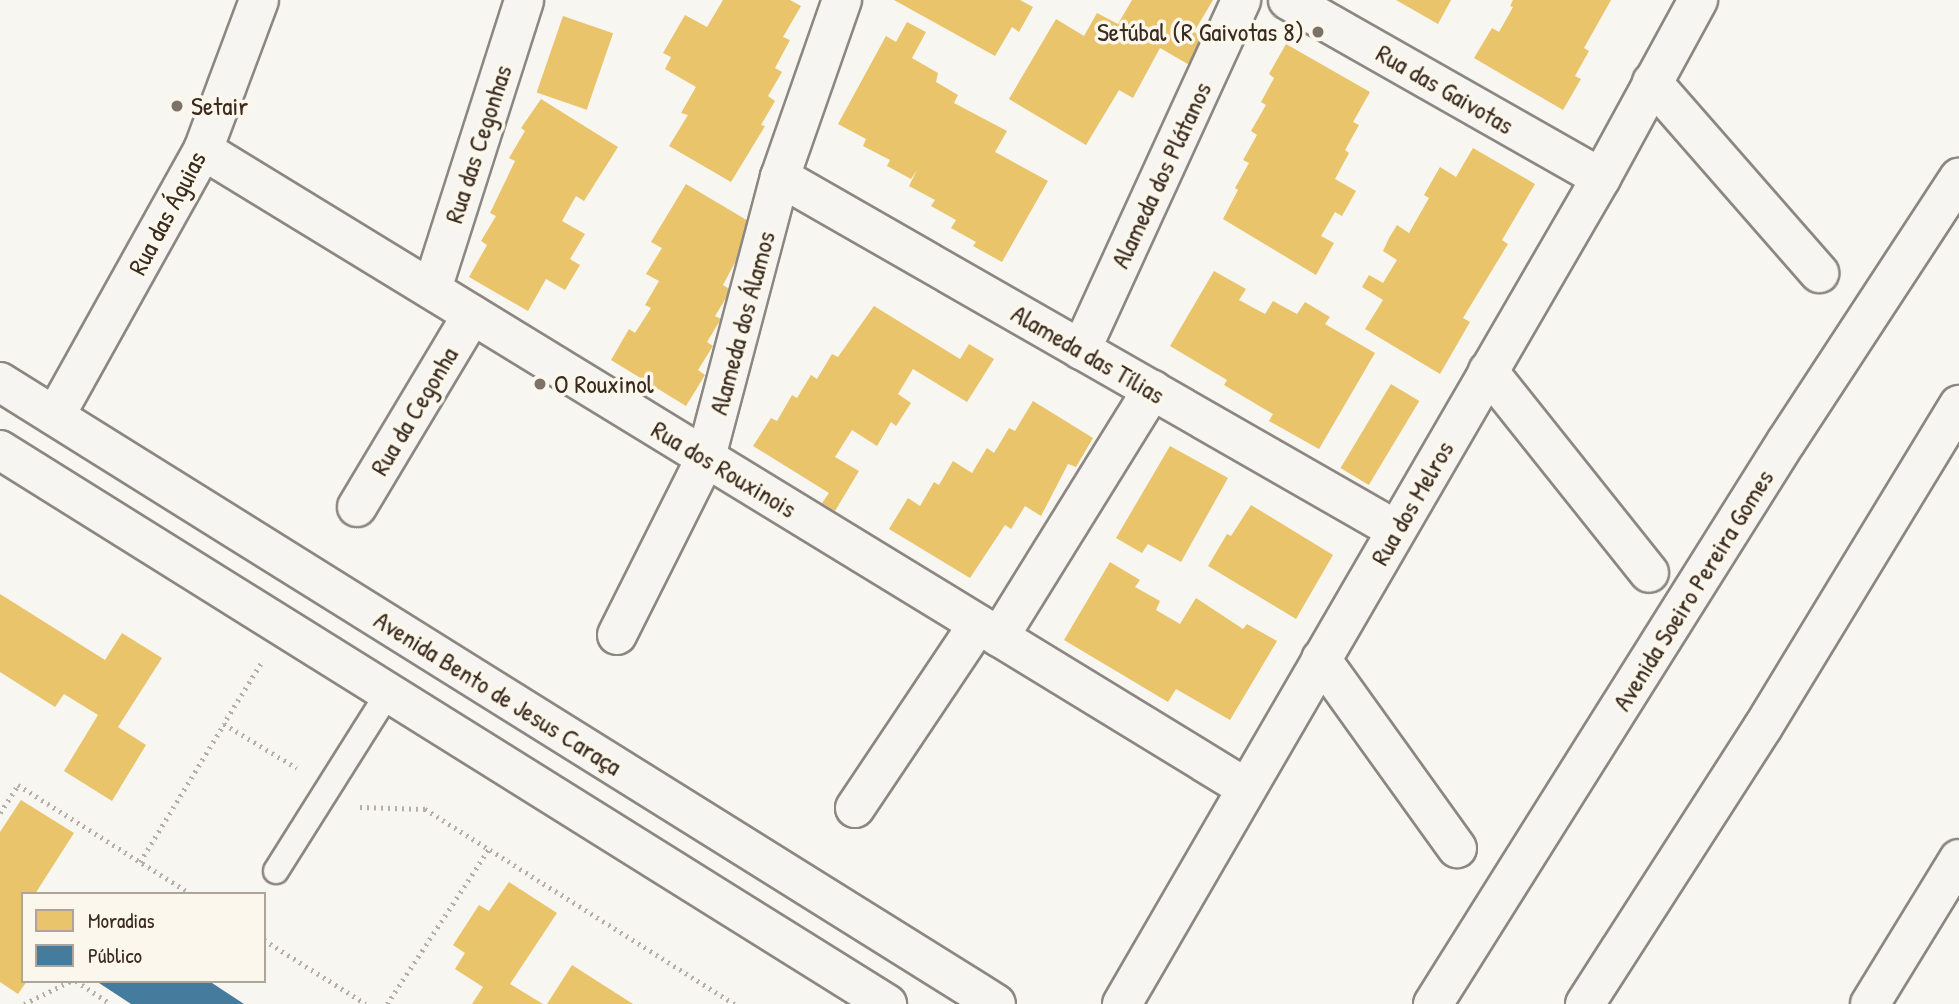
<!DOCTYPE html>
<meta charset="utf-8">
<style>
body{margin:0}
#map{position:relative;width:1959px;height:1004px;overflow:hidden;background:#f8f6f0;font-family:"Patrick Hand",sans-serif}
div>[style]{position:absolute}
.homes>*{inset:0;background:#e9c46a;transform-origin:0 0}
.public>*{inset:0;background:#457b9d}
.path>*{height:4.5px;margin-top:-2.25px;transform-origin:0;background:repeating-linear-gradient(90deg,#b3b0ac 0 2px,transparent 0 7px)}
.roads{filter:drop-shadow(2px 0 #8b8781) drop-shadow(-2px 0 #8b8781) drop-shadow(0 2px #8b8781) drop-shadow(0 -2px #8b8781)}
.service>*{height:24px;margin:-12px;padding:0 12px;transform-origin:12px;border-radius:12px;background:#f6f5f1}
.minor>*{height:38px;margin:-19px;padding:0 19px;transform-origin:19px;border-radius:19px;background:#f6f5f1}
.secondary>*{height:38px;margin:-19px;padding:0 19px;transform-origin:19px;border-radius:19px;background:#f6f5f1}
.dots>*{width:19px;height:19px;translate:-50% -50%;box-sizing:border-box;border:4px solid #fbf7ec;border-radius:50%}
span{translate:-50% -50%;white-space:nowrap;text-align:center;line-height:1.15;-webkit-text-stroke:7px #fbf7ec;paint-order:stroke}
.poi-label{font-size:26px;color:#3b2a1e}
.right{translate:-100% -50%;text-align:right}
.left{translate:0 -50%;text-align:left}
.street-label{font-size:26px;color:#3b2a1e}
.legend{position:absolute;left:21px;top:892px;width:245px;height:91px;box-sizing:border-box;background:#fbf7ec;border:2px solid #aea59a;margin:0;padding:9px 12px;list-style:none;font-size:21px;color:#3b2a1e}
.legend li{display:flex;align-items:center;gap:14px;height:35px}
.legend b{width:35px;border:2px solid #aea59a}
</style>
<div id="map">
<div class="homes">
<div style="clip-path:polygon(723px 0,790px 0,801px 6px,783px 37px,790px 40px,775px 68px,782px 72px,768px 96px,775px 101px,761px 125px,765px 126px,731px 182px,669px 146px,688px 115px,681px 113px,696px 87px,665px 69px,671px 57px,663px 53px,685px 15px,707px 27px)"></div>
<div style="clip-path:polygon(894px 0,1020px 0,1033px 7px,1019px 32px,1012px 27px,995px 56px)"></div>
<div style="clip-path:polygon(1132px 0,1213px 0,1194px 32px,1209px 40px,1193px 67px,1160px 48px,1133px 98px,1119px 90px,1086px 145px,1009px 99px,1056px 19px,1084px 36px,1097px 13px,1118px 24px)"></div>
<div style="clip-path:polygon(1396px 0,1451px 0,1438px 24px)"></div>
<div style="clip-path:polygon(1513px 0,1611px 0,1584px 48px,1589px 51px,1575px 76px,1581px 79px,1563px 110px,1474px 58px,1492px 28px,1499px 32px,1513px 7px,1510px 6px)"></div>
<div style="left:563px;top:16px;width:53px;height:81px;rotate:19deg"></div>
<div style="clip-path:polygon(907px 22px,926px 32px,912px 58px,938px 73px,936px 82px,958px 95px,954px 103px,1007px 131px,995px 152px,1048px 181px,1002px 262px,973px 246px,976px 242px,951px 228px,956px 220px,931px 206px,935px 200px,909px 186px,917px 170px,911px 179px,887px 166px,890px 160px,863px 146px,866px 139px,838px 124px,886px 36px,896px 42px)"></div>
<div style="clip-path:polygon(1286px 44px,1370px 92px,1353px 122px,1359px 125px,1345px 150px,1349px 153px,1335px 179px,1356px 191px,1342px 216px,1335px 212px,1321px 236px,1334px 243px,1316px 275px,1223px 219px,1238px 190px,1235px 188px,1249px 163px,1243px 160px,1257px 135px,1251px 131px,1266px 105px,1261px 102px,1274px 78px,1269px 74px)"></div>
<div style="clip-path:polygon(541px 99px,618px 147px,584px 201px,576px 196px,562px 221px,585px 234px,570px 259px,580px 265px,565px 290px,546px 279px,528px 311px,469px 277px,487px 245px,481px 241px,496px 216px,490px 213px,515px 161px,509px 158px,525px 131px,521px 128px)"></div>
<div style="clip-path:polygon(1473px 148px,1535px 184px,1502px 240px,1508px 244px,1463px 318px,1470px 322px,1440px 374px,1365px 329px,1383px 300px,1362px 287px,1369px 275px,1383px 283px,1389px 273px,1397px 260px,1383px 251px,1389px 238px,1397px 225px,1409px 233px,1429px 198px,1424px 195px,1440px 167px,1456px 177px)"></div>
<div style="clip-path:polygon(686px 184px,755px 225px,723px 285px,731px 290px,715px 316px,721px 319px,707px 342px,713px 346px,698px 370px,705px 375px,686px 406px,611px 360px,629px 329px,635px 333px,651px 308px,645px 305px,659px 281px,646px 274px,662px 248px,651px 242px)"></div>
<div style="clip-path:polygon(1214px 271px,1246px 289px,1239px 300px,1265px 314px,1273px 301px,1297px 314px,1305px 302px,1330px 317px,1325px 324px,1375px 353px,1319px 449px,1269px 421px,1273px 414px,1224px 385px,1227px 380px,1170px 346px)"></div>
<div style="clip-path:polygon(874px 306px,960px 359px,969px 344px,994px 359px,967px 402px,913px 369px,898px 394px,911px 403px,896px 426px,891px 422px,877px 446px,852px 430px,835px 457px,859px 471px,835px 511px,822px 503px,829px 493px,753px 446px,771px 418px,777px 421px,792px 395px,797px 398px,811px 375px,817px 379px,832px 354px,838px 357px)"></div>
<div style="left:1391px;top:384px;width:33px;height:98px;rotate:31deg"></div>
<div style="clip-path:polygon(1033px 401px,1093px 438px,1076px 467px,1068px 464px,1041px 516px,1025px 506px,1011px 529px,1005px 525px,970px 578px,889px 529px,908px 498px,920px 506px,934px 482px,939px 485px,953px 461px,972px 473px,987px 448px,994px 453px,1009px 428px,1015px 431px)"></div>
<div style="clip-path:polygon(1170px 446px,1228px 478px,1181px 562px,1148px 544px,1142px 553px,1116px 538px)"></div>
<div style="clip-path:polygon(1251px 505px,1333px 555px,1296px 619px,1208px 566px,1227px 534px,1231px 536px)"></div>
<div style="clip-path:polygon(1110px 562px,1140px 580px,1135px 587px,1160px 601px,1156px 610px,1180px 624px,1196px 598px,1243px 629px,1247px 624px,1277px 641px,1230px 720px,1176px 689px,1168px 702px,1064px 640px)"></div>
<div style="clip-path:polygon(0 594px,105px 660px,122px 633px,162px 658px,118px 727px,146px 745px,112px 801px,64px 771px,98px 715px,64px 694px,55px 707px,0 672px)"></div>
<div style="clip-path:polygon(21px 800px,74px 833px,35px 894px,23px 894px,23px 981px,27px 981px,18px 994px,0 982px,0 832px)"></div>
<div style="clip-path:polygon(509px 882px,557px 913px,510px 984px,543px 1004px,472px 1004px,483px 987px,455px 969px,465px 953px,453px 945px,479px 905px,489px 911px)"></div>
<div style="clip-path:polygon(572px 965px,633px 1004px,547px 1004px)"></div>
</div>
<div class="public">
<div style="clip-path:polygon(96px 981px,209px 981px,244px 1004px,131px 1004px)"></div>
</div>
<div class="path">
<div style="left:261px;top:664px;width:70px;rotate:121.7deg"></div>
<div style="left:224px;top:724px;width:85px;rotate:31.1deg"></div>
<div style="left:360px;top:807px;width:65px;rotate:1.8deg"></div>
<div style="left:425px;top:809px;width:366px;rotate:32.2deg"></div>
<div style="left:0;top:813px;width:33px;rotate:-57deg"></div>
<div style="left:18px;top:785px;width:204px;rotate:32.2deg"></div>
<div style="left:140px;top:862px;width:162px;rotate:-58.7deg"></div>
<div style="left:264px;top:940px;width:120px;rotate:32.1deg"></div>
<div style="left:76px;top:981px;width:42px;rotate:33.3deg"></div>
<div style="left:24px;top:1004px;width:52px;rotate:-26.1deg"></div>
<div style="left:387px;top:1004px;width:186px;rotate:-56.7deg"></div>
</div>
<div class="roads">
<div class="service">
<div style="left:276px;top:871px;width:210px;rotate:-57.8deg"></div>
</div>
<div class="minor">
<div style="left:1288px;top:0;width:360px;rotate:29.6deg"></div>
<div style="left:1652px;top:82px;width:254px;rotate:48.8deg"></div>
<div style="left:203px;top:150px;width:1223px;rotate:31.45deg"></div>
<div style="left:780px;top:177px;width:710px;rotate:29.81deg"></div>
<div style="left:432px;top:289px;width:303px;rotate:-72.3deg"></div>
<div style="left:1081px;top:350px;width:385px;rotate:-65.4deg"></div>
<div style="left:1488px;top:371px;width:258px;rotate:51.4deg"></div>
<div style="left:55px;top:416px;width:304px;rotate:-60.9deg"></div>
<div style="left:203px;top:150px;width:160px;rotate:-69.5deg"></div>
<div style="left:357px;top:507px;width:224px;rotate:-59.1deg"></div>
<div style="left:617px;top:635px;width:199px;rotate:-63.4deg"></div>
<div style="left:706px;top:457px;width:290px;rotate:-75.2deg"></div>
<div style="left:780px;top:177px;width:188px;rotate:-70.7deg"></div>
<div style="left:999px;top:637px;width:291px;rotate:-58.2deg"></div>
<div style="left:1321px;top:659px;width:233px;rotate:54.3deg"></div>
<div style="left:855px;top:808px;width:221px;rotate:-56.2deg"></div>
<div style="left:1122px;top:1004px;width:955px;rotate:-59.89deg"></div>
<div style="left:1601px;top:178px;width:203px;rotate:-61.4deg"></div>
<div style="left:1433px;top:1004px;width:664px;rotate:-57.87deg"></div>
<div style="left:1786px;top:442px;width:316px;rotate:-56.8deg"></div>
<div style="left:1585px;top:1004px;width:329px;rotate:-57.3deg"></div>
<div style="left:1763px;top:727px;width:377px;rotate:-58.7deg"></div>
<div style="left:1870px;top:1004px;width:170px;rotate:-58.5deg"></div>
</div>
<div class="secondary">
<div style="left:0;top:382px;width:1174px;rotate:31.98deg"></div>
<div style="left:0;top:450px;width:1046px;rotate:31.99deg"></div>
</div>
</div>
<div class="dots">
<div style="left:1318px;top:32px;background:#7d7168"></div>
<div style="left:177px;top:106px;background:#7d7168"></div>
<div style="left:540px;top:384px;background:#7d7168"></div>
</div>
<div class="poi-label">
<span class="right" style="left:1304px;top:32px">Setúbal (R Gaivotas 8)</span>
<span class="left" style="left:191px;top:106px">Setair</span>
<span class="left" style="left:554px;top:384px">O Rouxinol</span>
</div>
<div class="street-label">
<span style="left:1445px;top:89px;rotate:30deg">Rua das Gaivotas</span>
<span style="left:478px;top:144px;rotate:-72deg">Rua das Cegonhas</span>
<span style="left:1161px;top:175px;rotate:-65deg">Alameda dos Plátanos</span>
<span style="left:167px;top:213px;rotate:-62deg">Rua das Águias</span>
<span style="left:742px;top:323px;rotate:-75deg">Alameda dos Álamos</span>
<span style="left:1088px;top:354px;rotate:30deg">Alameda das Tílias</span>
<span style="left:414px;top:411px;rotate:-59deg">Rua da Cegonha</span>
<span style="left:724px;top:469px;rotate:31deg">Rua dos Rouxinois</span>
<span style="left:1412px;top:503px;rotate:-60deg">Rua dos Melros</span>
<span style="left:1693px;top:590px;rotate:-58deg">Avenida Soeiro Pereira Gomes</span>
<span style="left:498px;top:693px;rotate:32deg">Avenida Bento de Jesus Caraça</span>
</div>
<ul class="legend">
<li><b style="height:19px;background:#e9c46a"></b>Moradias</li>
<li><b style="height:19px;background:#457b9d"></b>Público</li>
</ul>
</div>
